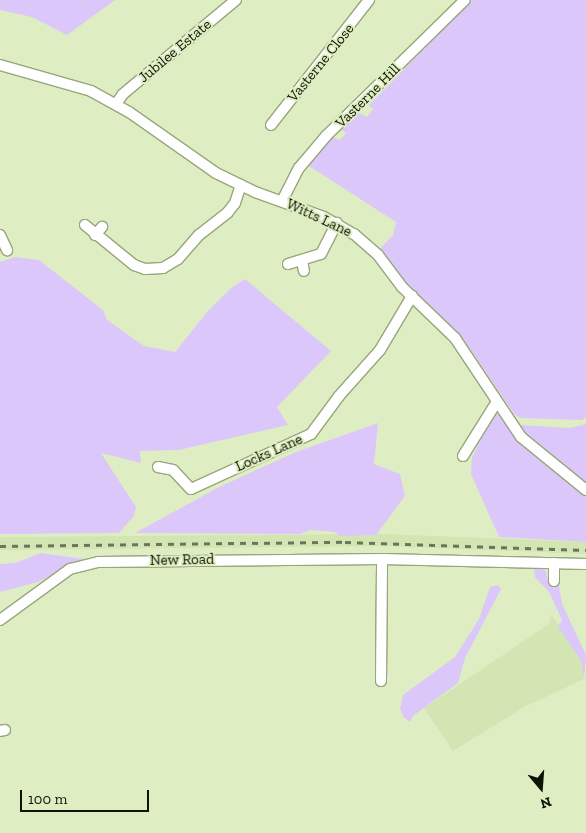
<!DOCTYPE html>
<style>
body{margin:0}
#map{position:relative;width:586px;height:833px;overflow:hidden;background:#dfeec2;font-family:"Zilla Slab",serif}
div>[style]{position:absolute}
.built>*{inset:0;background:#d3e5b2}
.green>*{inset:0;background:#dcc7fa}
.roads{filter:drop-shadow(1px 0 #97a67c) drop-shadow(-1px 0 #97a67c) drop-shadow(0 1px #97a67c) drop-shadow(0 -1px #97a67c)}
.street>*{height:10px;margin:-5px;padding:0 5px;transform-origin:5px;border-radius:5px;background:#fff}
.rail>*{height:2.5px;margin-top:-1.25px;transform-origin:0;background:repeating-linear-gradient(90deg,#6c7559 0 6px,transparent 0 12px)}
span{translate:-50% -50%;white-space:nowrap;text-align:center;line-height:1.15;-webkit-text-stroke:4px #dfeec2;paint-order:stroke}
.street-label{font-size:15px;color:#0e1304}
.north{position:absolute;left:516px;top:763px;width:50px;height:50px;-webkit-text-stroke:4px #dfeec2;paint-order:stroke;rotate:162deg;font-size:14px;font-weight:700;line-height:20px;text-align:center;color:#0e1304}
.north::after{content:'';display:block;margin:auto;width:18px;height:22px;background:#0e1304;clip-path:polygon(50% 0,100% 100%,50% 72%,0 100%)}
.scale{position:absolute;left:20px;top:790px;width:129px;height:22px;box-sizing:border-box;border:2px solid #0e1304;border-top:0;padding-left:6px;font-size:15px;line-height:18px;white-space:nowrap;color:#0e1304;-webkit-text-stroke:4px #dfeec2;paint-order:stroke}
</style>
<div id="map">
<div class="built">
<div style="clip-path:polygon(385px 534px,586px 542px,586px 554px,387px 546px,0 550px,0 537px)"></div>
<div style="clip-path:polygon(551px 614px,581px 661px,584px 679px,524px 707px,453px 751px,424px 708px,549px 624px)"></div>
</div>
<div class="green">
<div style="clip-path:polygon(0 0,115px 0,67px 35px,32px 17px,0 10px)"></div>
<div style="clip-path:polygon(472px 0,586px 0,586px 417px,582px 420px,520px 418px,514px 414px,471px 350px,402px 281px,388px 262px,380px 249px,393px 235px,396px 222px,306px 164px,332px 137px,340px 140px,346px 133px,341px 129px,359px 113px,367px 117px,373px 109px,369px 105px)"></div>
<div style="clip-path:polygon(15px 257px,39px 260px,103px 310px,107px 320px,144px 346px,175px 352px,208px 311px,230px 289px,245px 279px,331px 351px,277px 407px,288px 425px,179px 450px,140px 451px,141px 463px,101px 453px,136px 507px,134px 516px,119px 533px,0 534px,0 262px)"></div>
<div style="clip-path:polygon(498px 414px,519px 425px,570px 428px,586px 424px,586px 483px,559px 461px,553px 466px,586px 494px,586px 542px,499px 537px,471px 474px,472px 458px,491px 416px)"></div>
<div style="clip-path:polygon(378px 423px,374px 464px,400px 474px,405px 496px,376px 535px,340px 536px,335px 532px,310px 530px,300px 534px,135px 533px,221px 486px,296px 452px)"></div>
<div style="clip-path:polygon(41px 553px,84px 559px,38px 582px,0 592px,0 564px,15px 563px)"></div>
<div style="clip-path:polygon(534px 567px,545px 569px,548px 579px,559px 585px,562px 604px,586px 655px,584px 679px,581px 661px,558px 626px,562px 620px,549px 592px,535px 577px)"></div>
<div style="clip-path:polygon(498px 585px,501px 589px,465px 658px,458px 683px,413px 716px,410px 722px,404px 718px,400px 709px,403px 695px,455px 657px,479px 619px,490px 587px)"></div>
</div>
<div class="roads">
<div class="street">
<div style="left:0;top:65px;width:95px;rotate:15.9deg"></div>
<div style="left:91px;top:91px;width:43px;rotate:28.9deg"></div>
<div style="left:129px;top:112px;width:106px;rotate:35deg"></div>
<div style="left:216px;top:173px;width:43px;rotate:26deg"></div>
<div style="left:255px;top:192px;width:73px;rotate:19.9deg"></div>
<div style="left:324px;top:217px;width:34px;rotate:30deg"></div>
<div style="left:354px;top:234px;width:32px;rotate:41deg"></div>
<div style="left:378px;top:255px;width:40px;rotate:53deg"></div>
<div style="left:402px;top:287px;width:74px;rotate:43.9deg"></div>
<div style="left:455px;top:338px;width:119px;rotate:56.3deg"></div>
<div style="left:521px;top:437px;width:84px;rotate:39.2deg"></div>
<div style="left:116px;top:104px;width:12px;rotate:-55deg"></div>
<div style="left:123px;top:94px;width:147px;rotate:-39.8deg"></div>
<div style="left:271px;top:125px;width:159px;rotate:-51.9deg"></div>
<div style="left:282px;top:201px;width:37px;rotate:-63deg"></div>
<div style="left:299px;top:168px;width:42px;rotate:-49.8deg"></div>
<div style="left:326px;top:136px;width:194px;rotate:-44.4deg"></div>
<div style="left:85px;top:225px;width:63px;rotate:39.2deg"></div>
<div style="left:134px;top:265px;width:12px;rotate:20deg"></div>
<div style="left:145px;top:269px;width:18px;rotate:-3deg"></div>
<div style="left:163px;top:268px;width:17px;rotate:-31deg"></div>
<div style="left:178px;top:259px;width:32px;rotate:-49deg"></div>
<div style="left:199px;top:235px;width:37px;rotate:-38deg"></div>
<div style="left:228px;top:212px;width:11px;rotate:-52deg"></div>
<div style="left:235px;top:203px;width:19px;rotate:-72deg"></div>
<div style="left:0;top:235px;width:17px;rotate:65deg"></div>
<div style="left:95px;top:235px;width:11px;rotate:-49deg"></div>
<div style="left:302px;top:261px;width:10px;rotate:79deg"></div>
<div style="left:288px;top:264px;width:34px;rotate:-17deg"></div>
<div style="left:321px;top:254px;width:35px;rotate:-63deg"></div>
<div style="left:463px;top:456px;width:62px;rotate:-58.1deg"></div>
<div style="left:158px;top:467px;width:15px;rotate:11deg"></div>
<div style="left:173px;top:470px;width:26px;rotate:47deg"></div>
<div style="left:191px;top:489px;width:132px;rotate:-24.6deg"></div>
<div style="left:311px;top:434px;width:47px;rotate:-53.6deg"></div>
<div style="left:339px;top:396px;width:62px;rotate:-48.3deg"></div>
<div style="left:380px;top:350px;width:63px;rotate:-59.3deg"></div>
<div style="left:554px;top:581px;width:18px;rotate:-90deg"></div>
<div style="left:0;top:620px;width:87px;rotate:-36.1deg"></div>
<div style="left:70px;top:569px;width:29px;rotate:-14deg"></div>
<div style="left:98px;top:562px;width:284px;rotate:-0.6deg"></div>
<div style="left:382px;top:559px;width:204px;rotate:1.4deg"></div>
<div style="left:381px;top:681px;width:122px;rotate:-89.5deg"></div>
<div style="left:0;top:731px;width:5px;rotate:-11deg"></div>
</div>
</div>
<div class="rail">
<div style="left:0;top:546px;width:345px;rotate:-0.7deg"></div>
<div style="left:345px;top:542px;width:241px;rotate:1.9deg"></div>
</div>
<div class="street-label">
<span style="left:175px;top:51px;rotate:-40deg">Jubilee Estate</span>
<span style="left:321px;top:63px;rotate:-51deg">Vasterne Close</span>
<span style="left:368px;top:96px;rotate:-45deg">Vasterne Hill</span>
<span style="left:319px;top:218px;rotate:25deg">Witts Lane</span>
<span style="left:269px;top:453px;rotate:-24deg">Locks Lane</span>
<span style="left:182px;top:560px;rotate:-1deg">New Road</span>
</div>
<div class="north">N</div>
<div class="scale">100 m</div>
</div>
